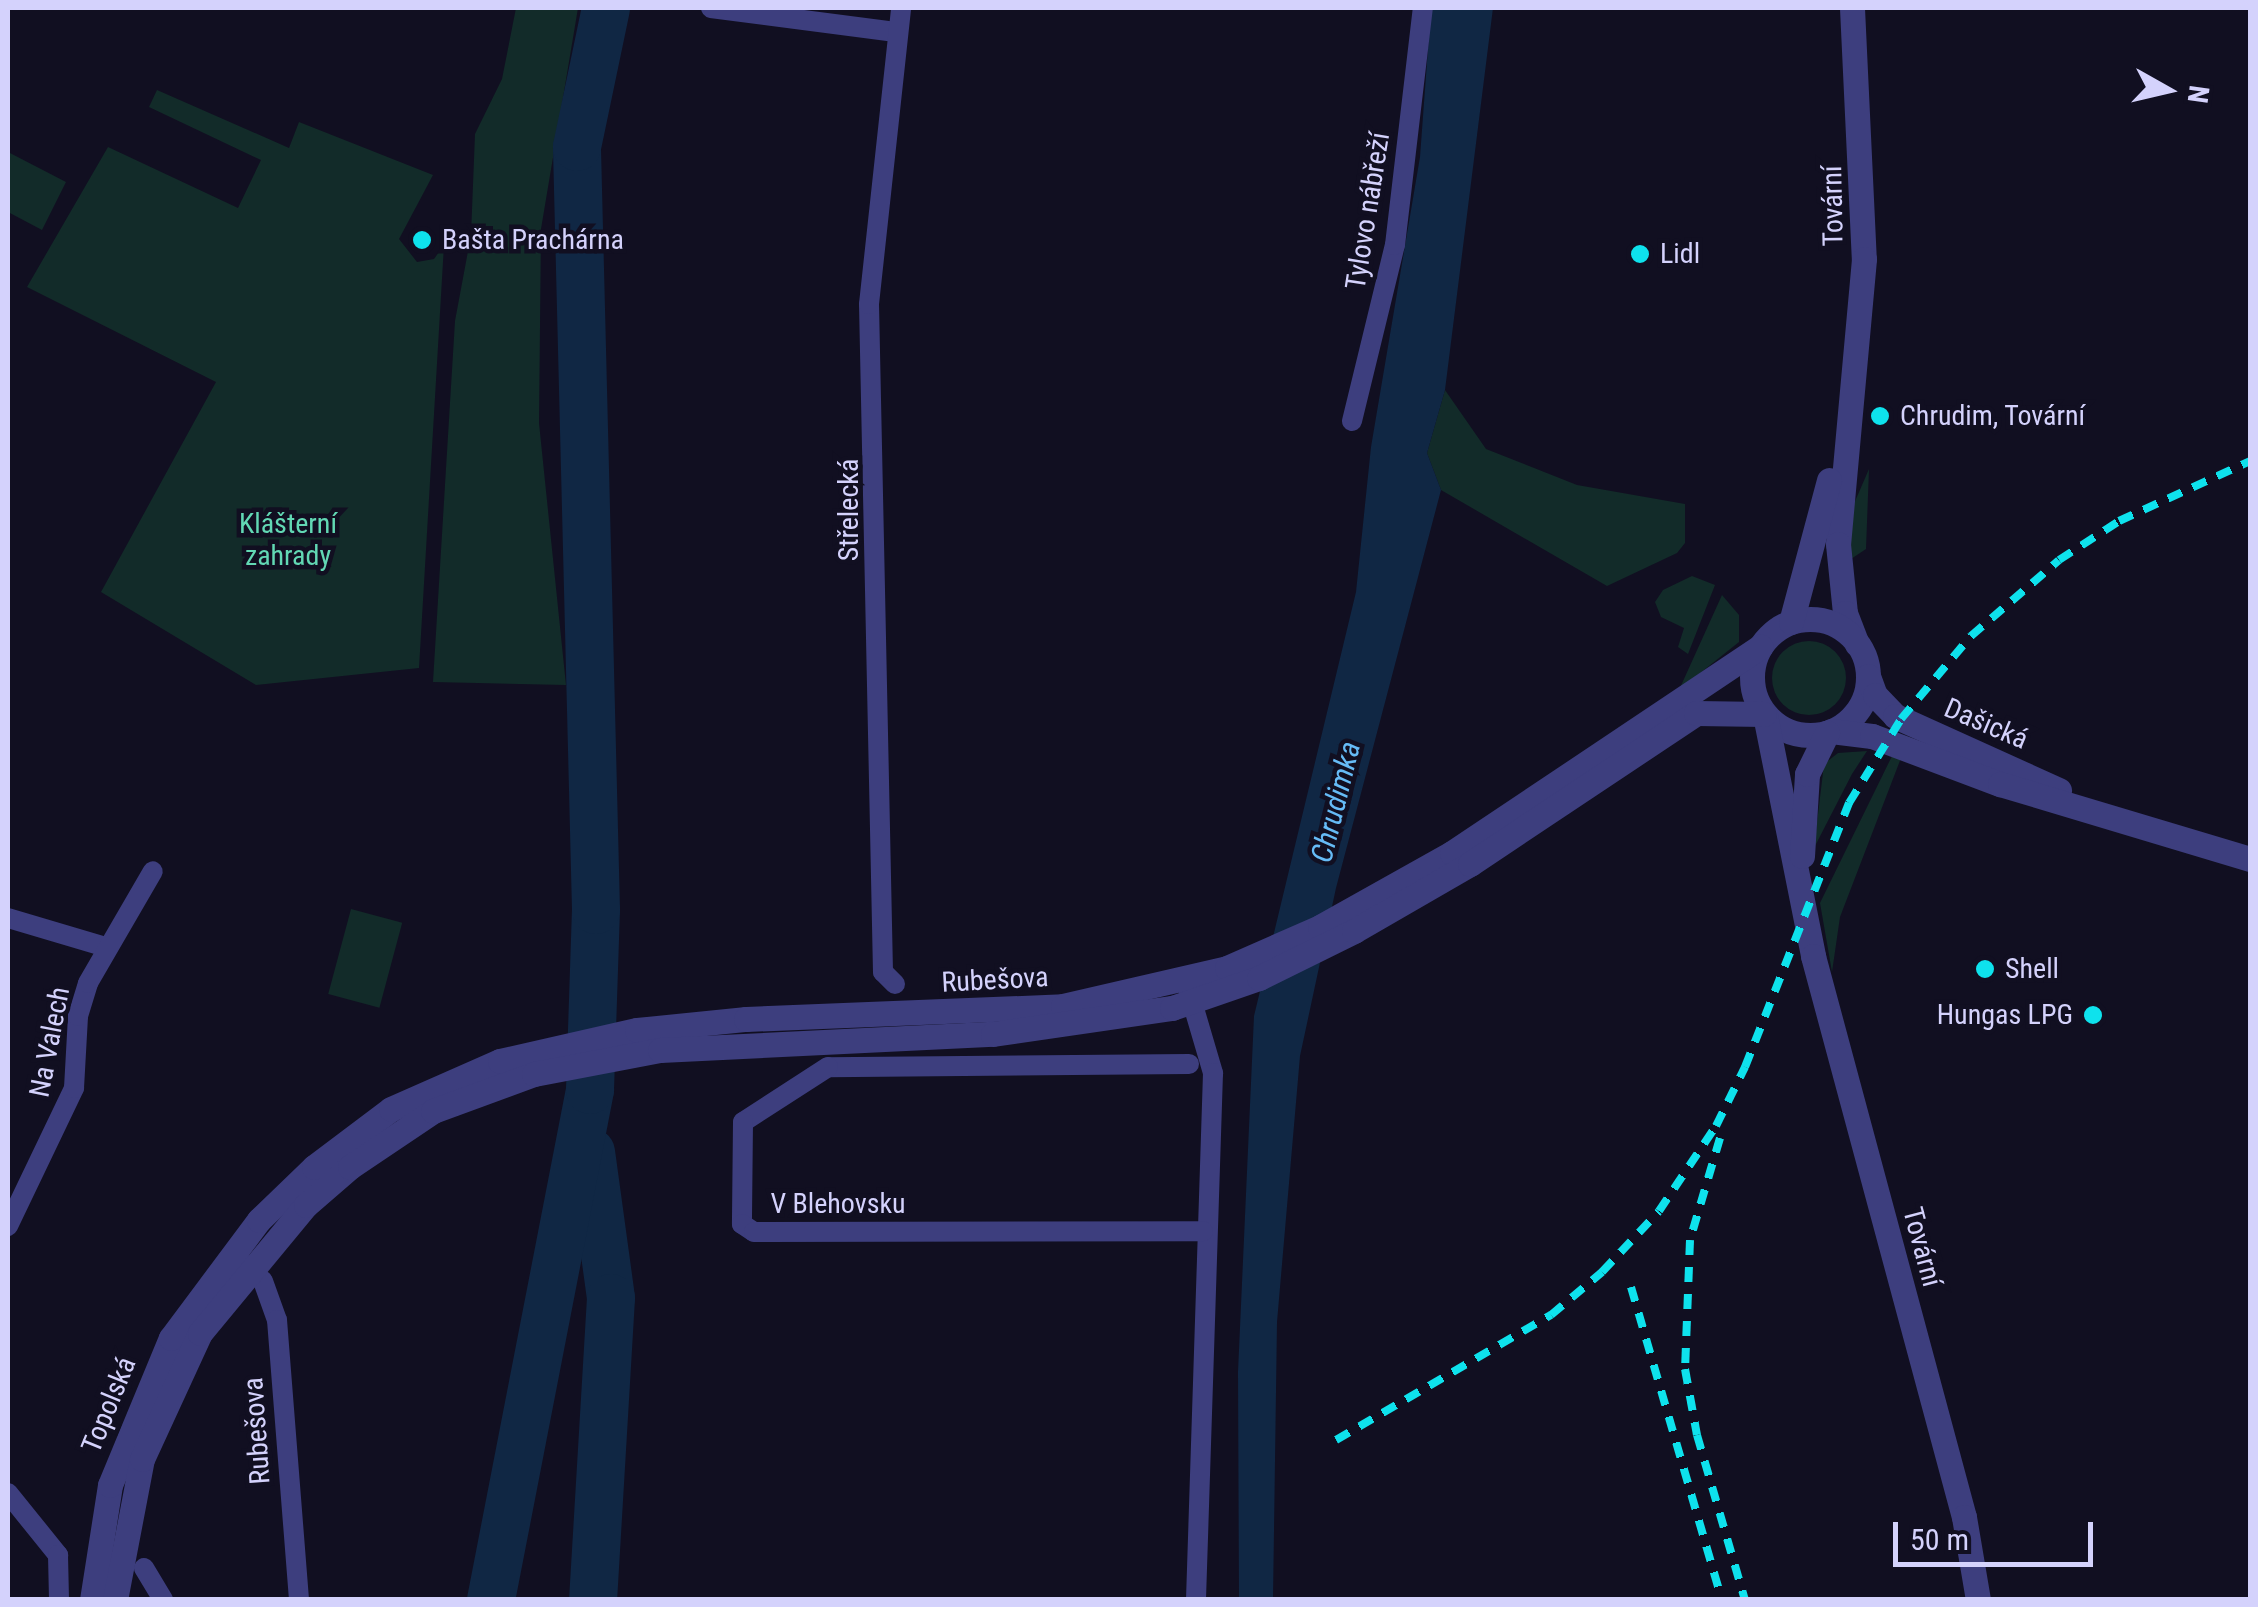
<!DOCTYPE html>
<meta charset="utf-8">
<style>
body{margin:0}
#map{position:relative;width:2258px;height:1607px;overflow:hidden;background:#110f21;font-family:"Roboto Condensed",sans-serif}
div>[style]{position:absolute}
.green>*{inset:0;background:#122b29;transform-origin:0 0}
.round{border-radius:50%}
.water>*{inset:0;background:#102744}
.river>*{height:48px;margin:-24px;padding:0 24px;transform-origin:24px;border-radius:24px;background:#102744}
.minor>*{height:20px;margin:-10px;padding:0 10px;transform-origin:10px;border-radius:10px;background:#3d3e7e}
.tertiary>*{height:25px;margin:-12.5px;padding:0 12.5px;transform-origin:12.5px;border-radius:12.5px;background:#3d3e7e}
.tertiary>.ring{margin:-12.5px;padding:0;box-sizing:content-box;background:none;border:25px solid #3d3e7e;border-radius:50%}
.rail>*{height:8px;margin-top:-4px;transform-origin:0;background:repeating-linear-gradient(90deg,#0ee2ed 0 15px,transparent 0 27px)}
.dots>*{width:28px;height:28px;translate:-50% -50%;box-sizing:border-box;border:5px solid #110f21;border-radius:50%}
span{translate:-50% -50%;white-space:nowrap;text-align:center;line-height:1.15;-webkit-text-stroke:9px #110f21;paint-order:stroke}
.street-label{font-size:28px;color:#d4d2fc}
.poi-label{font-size:28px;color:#d4d2fc}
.left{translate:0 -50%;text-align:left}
.right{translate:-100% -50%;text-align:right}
.park-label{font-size:28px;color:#62d8b4}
.water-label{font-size:30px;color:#66bbf6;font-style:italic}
.frame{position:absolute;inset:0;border:10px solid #d4d2fc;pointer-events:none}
.north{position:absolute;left:2118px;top:40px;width:100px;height:100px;-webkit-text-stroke:8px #110f21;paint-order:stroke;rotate:98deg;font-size:28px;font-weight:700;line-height:40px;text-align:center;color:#d4d2fc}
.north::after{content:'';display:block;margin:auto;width:35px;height:45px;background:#d4d2fc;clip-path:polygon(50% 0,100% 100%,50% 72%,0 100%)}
.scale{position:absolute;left:1893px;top:1522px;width:200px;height:45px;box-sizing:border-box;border:5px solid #d4d2fc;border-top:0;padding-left:12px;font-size:30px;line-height:35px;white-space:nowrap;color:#d4d2fc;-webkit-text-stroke:8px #110f21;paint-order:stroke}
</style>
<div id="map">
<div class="green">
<div style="clip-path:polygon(516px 8px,578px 8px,541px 229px,539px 423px,566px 685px,433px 682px,455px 321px,471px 235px,475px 134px,502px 79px)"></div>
<div style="clip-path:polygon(157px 90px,289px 148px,299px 122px,433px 175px,399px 239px,417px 262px,434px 259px,444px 245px,419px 668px,256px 685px,101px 592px,216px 382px,27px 287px,108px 147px,238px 208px,261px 160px,149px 107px)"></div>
<div style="clip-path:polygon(8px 152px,66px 182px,42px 230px,8px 212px)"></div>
<div style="clip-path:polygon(1445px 390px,1486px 449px,1577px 485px,1685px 504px,1685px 543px,1677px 553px,1607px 586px,1441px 490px,1427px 453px)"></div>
<div style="clip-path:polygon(1869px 469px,1866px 549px,1848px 561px,1853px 506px)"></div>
<div style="clip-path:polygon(1692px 576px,1715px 585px,1688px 654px,1678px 647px,1684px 628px,1661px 617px,1655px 602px,1663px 590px)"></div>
<div style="clip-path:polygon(1722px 595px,1739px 615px,1739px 642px,1679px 690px)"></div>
<div class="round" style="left:1772px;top:641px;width:74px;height:74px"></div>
<div style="clip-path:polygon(1867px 751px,1852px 774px,1814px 848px,1824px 764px,1838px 753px)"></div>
<div style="clip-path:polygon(1892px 756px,1901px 758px,1840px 917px,1832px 972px,1820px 903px)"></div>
<div style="left:351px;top:909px;width:53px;height:88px;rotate:15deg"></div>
</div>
<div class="water">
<div style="clip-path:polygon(1431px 8px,1493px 8px,1445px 390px,1427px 453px,1441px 490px,1336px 888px,1300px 1056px,1277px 1322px,1273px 1599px,1239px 1600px,1238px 1372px,1254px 1016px,1356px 592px,1371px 447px,1420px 157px)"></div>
</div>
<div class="river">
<div style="left:591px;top:1152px;width:147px;rotate:82.2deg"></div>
<div style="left:611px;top:1298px;width:303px;rotate:93.4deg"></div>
<div style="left:491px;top:1600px;width:520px;rotate:-79.01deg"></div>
<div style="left:590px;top:1090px;width:180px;rotate:-88.1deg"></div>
<div style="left:596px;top:910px;width:763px;rotate:-91.43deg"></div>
<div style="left:577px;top:147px;width:142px;rotate:-78.2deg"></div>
</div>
<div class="minor">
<div style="left:711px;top:8px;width:188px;rotate:7.4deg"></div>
<div style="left:1352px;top:421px;width:181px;rotate:-76.3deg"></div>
<div style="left:1395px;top:245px;width:239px;rotate:-83.3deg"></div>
<div style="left:8px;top:918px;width:102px;rotate:16.5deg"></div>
<div style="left:895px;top:984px;width:17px;rotate:-135deg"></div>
<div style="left:883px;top:972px;width:668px;rotate:-91.2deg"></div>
<div style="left:869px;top:304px;width:298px;rotate:-83.8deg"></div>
<div style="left:1188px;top:988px;width:89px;rotate:73.6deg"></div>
<div style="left:1213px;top:1073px;width:527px;rotate:91.85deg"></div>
<div style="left:1189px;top:1064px;width:361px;rotate:179.5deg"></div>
<div style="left:828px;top:1067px;width:101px;rotate:147.1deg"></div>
<div style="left:743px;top:1122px;width:102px;rotate:90.6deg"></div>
<div style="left:742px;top:1224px;width:14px;rotate:34deg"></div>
<div style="left:754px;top:1232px;width:449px;rotate:-0.1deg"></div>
<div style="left:8px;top:1226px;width:153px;rotate:-64.4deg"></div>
<div style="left:74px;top:1088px;width:72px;rotate:-86.8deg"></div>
<div style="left:78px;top:1016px;width:34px;rotate:-73deg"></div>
<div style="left:88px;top:983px;width:129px;rotate:-59.9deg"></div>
<div style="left:244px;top:1264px;width:25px;rotate:42deg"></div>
<div style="left:263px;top:1281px;width:41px;rotate:70.3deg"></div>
<div style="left:277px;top:1320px;width:281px;rotate:85.5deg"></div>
<div style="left:8px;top:1493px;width:80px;rotate:51.1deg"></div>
<div style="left:58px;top:1555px;width:45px;rotate:88.7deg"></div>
<div style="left:144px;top:1568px;width:37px;rotate:59deg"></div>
</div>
<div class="tertiary">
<div style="left:1852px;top:8px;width:251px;rotate:87.3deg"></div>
<div style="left:1864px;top:259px;width:286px;rotate:95.2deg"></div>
<div style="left:1838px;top:544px;width:69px;rotate:84.2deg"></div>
<div style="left:1845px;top:613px;width:33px;rotate:69deg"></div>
<div class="ring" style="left:1752px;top:619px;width:91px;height:91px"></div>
<div style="left:1791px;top:622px;width:147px;rotate:-75deg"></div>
<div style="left:1868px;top:676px;width:20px;rotate:70deg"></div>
<div style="left:1875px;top:695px;width:29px;rotate:46deg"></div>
<div style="left:1895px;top:716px;width:180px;rotate:24.3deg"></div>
<div style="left:1765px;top:715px;width:246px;rotate:78.7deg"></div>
<div style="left:1813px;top:956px;width:581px;rotate:74.94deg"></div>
<div style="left:1964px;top:1517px;width:84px;rotate:80.4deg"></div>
<div style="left:1831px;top:731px;width:41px;rotate:7deg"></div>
<div style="left:1872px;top:736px;width:137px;rotate:20.6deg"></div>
<div style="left:2000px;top:784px;width:261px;rotate:16.7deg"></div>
<div style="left:1802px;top:856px;width:82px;rotate:-86.5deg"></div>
<div style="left:1807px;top:774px;width:46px;rotate:-64deg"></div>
<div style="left:92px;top:1600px;width:116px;rotate:-81.1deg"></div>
<div style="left:110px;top:1485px;width:159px;rotate:-67.5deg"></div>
<div style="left:171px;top:1338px;width:147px;rotate:-53.3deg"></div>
<div style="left:259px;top:1220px;width:76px;rotate:-43.9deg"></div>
<div style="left:314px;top:1167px;width:96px;rotate:-37deg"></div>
<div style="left:391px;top:1109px;width:119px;rotate:-23.8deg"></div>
<div style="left:500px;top:1061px;width:140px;rotate:-12.8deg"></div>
<div style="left:637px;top:1030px;width:110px;rotate:-5.8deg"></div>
<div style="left:746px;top:1019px;width:317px;rotate:-2.3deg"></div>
<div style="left:1063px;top:1006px;width:168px;rotate:-13deg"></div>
<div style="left:1227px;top:968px;width:102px;rotate:-23.8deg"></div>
<div style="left:1320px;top:927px;width:151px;rotate:-29.3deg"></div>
<div style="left:1452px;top:853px;width:371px;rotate:-33.8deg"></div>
<div style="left:115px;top:1600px;width:144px;rotate:-79.2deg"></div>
<div style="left:142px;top:1459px;width:139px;rotate:-65.3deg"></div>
<div style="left:200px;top:1333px;width:166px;rotate:-50.4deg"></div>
<div style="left:306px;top:1205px;width:58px;rotate:-40.8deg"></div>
<div style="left:350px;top:1167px;width:100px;rotate:-34deg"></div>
<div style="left:433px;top:1111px;width:108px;rotate:-20.1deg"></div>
<div style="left:534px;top:1074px;width:128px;rotate:-10.8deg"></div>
<div style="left:660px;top:1050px;width:333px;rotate:-2.8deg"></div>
<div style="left:993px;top:1034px;width:181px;rotate:-8.3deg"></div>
<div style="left:1172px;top:1008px;width:92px;rotate:-19deg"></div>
<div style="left:1259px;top:978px;width:106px;rotate:-26.3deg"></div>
<div style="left:1354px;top:931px;width:134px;rotate:-30deg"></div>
<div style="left:1470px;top:864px;width:272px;rotate:-33.7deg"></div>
<div style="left:1696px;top:713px;width:68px;rotate:0.8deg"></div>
</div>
<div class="rail">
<div style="left:1720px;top:1138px;width:106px;rotate:106.4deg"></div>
<div style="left:1690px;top:1240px;width:129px;rotate:92.2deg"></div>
<div style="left:1685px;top:1369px;width:67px;rotate:79.7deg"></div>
<div style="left:1697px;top:1435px;width:172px;rotate:73.8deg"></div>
<div style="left:1631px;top:1287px;width:326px;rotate:73.8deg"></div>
<div style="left:1336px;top:1440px;width:249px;rotate:-30.2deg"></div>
<div style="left:1551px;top:1315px;width:67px;rotate:-40.1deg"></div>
<div style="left:1602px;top:1272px;width:83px;rotate:-46.9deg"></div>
<div style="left:1659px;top:1211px;width:102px;rotate:-56.2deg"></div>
<div style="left:1716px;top:1126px;width:66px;rotate:-63.8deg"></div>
<div style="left:1745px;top:1067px;width:284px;rotate:-68.5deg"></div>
<div style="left:1849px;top:803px;width:99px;rotate:-58.2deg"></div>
<div style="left:1901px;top:719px;width:109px;rotate:-49.9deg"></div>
<div style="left:1971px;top:636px;width:116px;rotate:-40.8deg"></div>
<div style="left:2059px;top:560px;width:72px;rotate:-33deg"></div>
<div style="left:2119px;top:521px;width:144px;rotate:-24.6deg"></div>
</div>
<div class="dots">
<div style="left:422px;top:240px;background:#0ee2ed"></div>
<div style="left:1640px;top:254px;background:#0ee2ed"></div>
<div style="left:1880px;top:416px;background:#0ee2ed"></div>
<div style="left:1985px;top:969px;background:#0ee2ed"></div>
<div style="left:2093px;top:1015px;background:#0ee2ed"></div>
</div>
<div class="street-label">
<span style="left:1833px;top:206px;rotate:-91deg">Tovární</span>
<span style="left:1368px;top:211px;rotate:-81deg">Tylovo nábřeží</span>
<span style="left:849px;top:510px;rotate:-90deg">Střelecká</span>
<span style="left:1986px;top:724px;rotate:23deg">Dašická</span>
<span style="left:995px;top:980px;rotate:-3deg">Rubešova</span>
<span style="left:50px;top:1042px;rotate:-79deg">Na Valech</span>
<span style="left:838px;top:1204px">V Blehovsku</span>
<span style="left:1922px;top:1247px;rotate:75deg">Tovární</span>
<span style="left:109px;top:1405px;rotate:-68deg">Topolská</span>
<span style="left:257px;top:1431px;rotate:-94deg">Rubešova</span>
</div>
<div class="poi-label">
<span class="left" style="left:442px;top:240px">Bašta Prachárna</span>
<span class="left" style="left:1660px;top:254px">Lidl</span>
<span class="left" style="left:1900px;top:416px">Chrudim, Tovární</span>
<span class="left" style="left:2005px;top:969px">Shell</span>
<span class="right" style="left:2073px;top:1015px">Hungas LPG</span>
</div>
<div class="park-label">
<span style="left:288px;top:540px">Klášterní<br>zahrady</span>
</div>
<div class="water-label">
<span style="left:1336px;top:802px;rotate:-76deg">Chrudimka</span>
</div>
<div class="frame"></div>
<div class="north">N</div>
<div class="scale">50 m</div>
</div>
